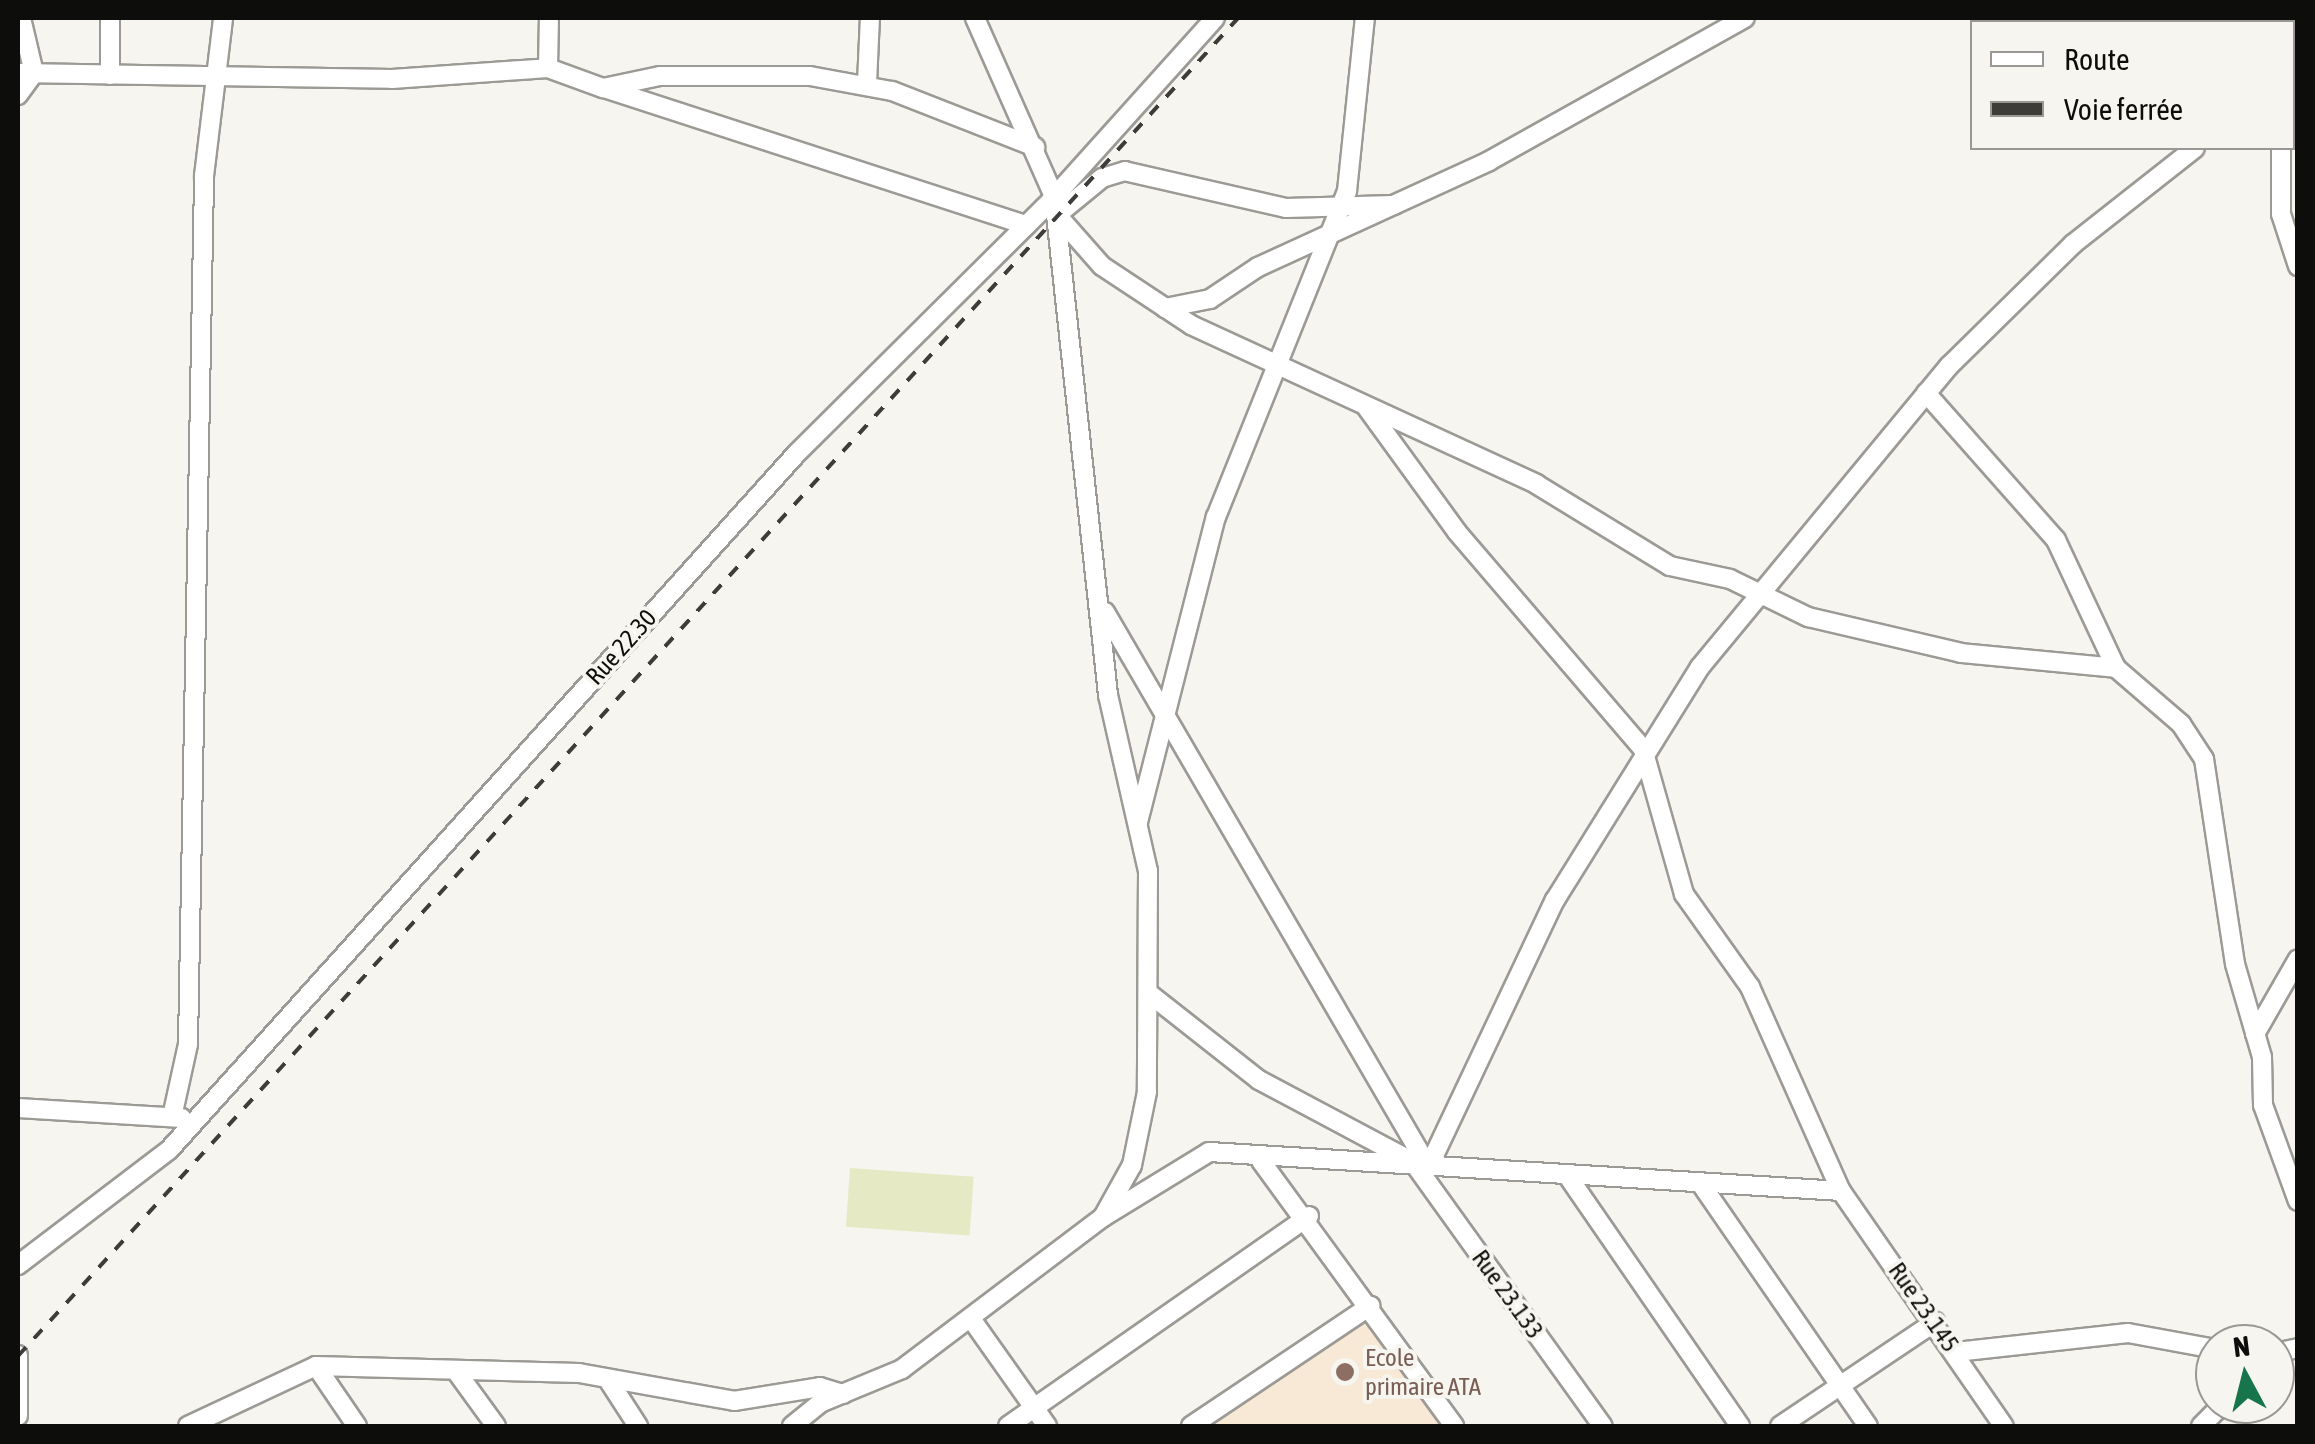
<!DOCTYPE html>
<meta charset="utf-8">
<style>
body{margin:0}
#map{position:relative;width:2315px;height:1444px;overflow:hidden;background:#f7f5ef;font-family:"Asap Condensed",sans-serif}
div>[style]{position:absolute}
.industrial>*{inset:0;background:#f8e8d6}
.green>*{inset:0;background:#e5eac5;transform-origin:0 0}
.roads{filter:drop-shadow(2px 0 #9c9a94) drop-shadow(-2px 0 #9c9a94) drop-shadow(0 2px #9c9a94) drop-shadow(0 -2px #9c9a94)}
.minor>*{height:18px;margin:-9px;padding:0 9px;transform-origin:9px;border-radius:9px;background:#fff}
.rail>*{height:4px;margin-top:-2px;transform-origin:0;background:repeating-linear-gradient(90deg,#3d3c39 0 12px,transparent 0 24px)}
.dots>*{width:28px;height:28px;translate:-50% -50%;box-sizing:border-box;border:5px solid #f7f5ef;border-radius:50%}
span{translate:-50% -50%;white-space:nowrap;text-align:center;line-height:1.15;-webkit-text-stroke:8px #f7f5ef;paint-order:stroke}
.street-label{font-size:25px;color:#0d0d0b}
.education-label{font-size:25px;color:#785e54}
.left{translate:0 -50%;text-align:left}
.frame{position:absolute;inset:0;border:20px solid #0d0d0b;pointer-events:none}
.legend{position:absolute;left:1970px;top:20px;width:325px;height:130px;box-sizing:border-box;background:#f7f5ef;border:2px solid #999894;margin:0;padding:12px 18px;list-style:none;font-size:30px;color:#0d0d0b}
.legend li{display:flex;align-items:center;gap:20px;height:50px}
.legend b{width:50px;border:2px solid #999894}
.north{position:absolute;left:2195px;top:1324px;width:100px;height:100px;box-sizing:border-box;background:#f7f5ef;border:2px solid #999894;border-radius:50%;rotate:353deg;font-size:28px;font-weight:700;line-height:40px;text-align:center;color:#0d0d0b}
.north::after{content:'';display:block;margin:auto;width:35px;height:45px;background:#16754b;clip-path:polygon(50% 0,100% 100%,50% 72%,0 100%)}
</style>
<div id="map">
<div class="industrial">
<div style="clip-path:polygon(1366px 1318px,1441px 1426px,1206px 1426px)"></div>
</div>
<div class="green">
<div style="left:850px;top:1168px;width:124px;height:59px;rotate:4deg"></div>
</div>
<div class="roads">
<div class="minor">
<div style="left:975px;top:18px;width:195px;rotate:66.1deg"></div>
<div style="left:1054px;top:196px;width:502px;rotate:83.82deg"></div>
<div style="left:1108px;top:695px;width:180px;rotate:77.2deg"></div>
<div style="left:1148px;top:871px;width:221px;rotate:90.3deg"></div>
<div style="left:1147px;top:1092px;width:75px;rotate:101.6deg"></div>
<div style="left:1132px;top:1165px;width:60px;rotate:119.1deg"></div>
<div style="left:2123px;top:18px;width:7px;rotate:34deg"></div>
<div style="left:2280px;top:18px;width:6px;rotate:45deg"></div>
<div style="left:2292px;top:32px;width:8px;rotate:40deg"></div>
<div style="left:548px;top:68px;width:50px;rotate:-88.9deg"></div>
<div style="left:18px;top:73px;width:374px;rotate:0.9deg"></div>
<div style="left:392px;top:79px;width:156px;rotate:-4deg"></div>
<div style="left:548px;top:68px;width:59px;rotate:20deg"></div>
<div style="left:603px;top:88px;width:58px;rotate:-11.9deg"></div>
<div style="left:660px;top:76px;width:150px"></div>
<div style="left:810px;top:76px;width:83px;rotate:10.4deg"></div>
<div style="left:892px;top:91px;width:154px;rotate:21.4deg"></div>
<div style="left:110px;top:75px;width:57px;rotate:-90deg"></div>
<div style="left:867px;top:83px;width:65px;rotate:-87.4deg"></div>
<div style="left:604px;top:88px;width:444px;rotate:18deg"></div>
<div style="left:2292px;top:91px;width:6px;rotate:-18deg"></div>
<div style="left:18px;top:95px;width:27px;rotate:-54deg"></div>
<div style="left:34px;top:73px;width:57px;rotate:-103.3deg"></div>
<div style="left:2281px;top:148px;width:66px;rotate:90deg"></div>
<div style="left:2281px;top:214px;width:55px;rotate:71.9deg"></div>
<div style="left:1394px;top:205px;width:108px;rotate:178.4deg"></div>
<div style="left:1286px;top:208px;width:165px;rotate:-167.1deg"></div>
<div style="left:1125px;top:171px;width:24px;rotate:163deg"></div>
<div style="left:1102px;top:178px;width:58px;rotate:140.6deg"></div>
<div style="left:1057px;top:215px;width:68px;rotate:48.6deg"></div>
<div style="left:1102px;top:266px;width:107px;rotate:33.5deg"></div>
<div style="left:1191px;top:325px;width:380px;rotate:24.7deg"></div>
<div style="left:1536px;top:484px;width:157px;rotate:31.5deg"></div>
<div style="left:1670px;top:566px;width:61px;rotate:12.2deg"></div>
<div style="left:1730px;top:579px;width:87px;rotate:26deg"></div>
<div style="left:1808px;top:617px;width:157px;rotate:13.2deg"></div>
<div style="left:1961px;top:653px;width:156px;rotate:5.5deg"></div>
<div style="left:1165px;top:308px;width:46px;rotate:-11.3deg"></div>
<div style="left:1210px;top:299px;width:58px;rotate:-33.7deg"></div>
<div style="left:1258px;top:267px;width:254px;rotate:-24.6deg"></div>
<div style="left:1489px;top:161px;width:293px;rotate:-29.2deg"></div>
<div style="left:1926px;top:393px;width:196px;rotate:48.5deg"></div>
<div style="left:2056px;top:540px;width:141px;rotate:64.9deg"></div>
<div style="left:2116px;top:668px;width:86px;rotate:40.7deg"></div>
<div style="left:2181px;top:724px;width:42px;rotate:56.7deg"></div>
<div style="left:2204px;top:759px;width:207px;rotate:81.4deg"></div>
<div style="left:2235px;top:964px;width:97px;rotate:73.8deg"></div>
<div style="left:2262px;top:1057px;width:48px;rotate:88.8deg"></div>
<div style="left:2263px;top:1105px;width:102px;rotate:70deg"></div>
<div style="left:1367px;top:408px;width:153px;rotate:54deg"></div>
<div style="left:1457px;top:532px;width:286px;rotate:49.4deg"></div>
<div style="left:1643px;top:749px;width:151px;rotate:74.2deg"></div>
<div style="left:1684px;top:894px;width:114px;rotate:54.6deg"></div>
<div style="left:1750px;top:987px;width:223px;rotate:66deg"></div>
<div style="left:1841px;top:1191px;width:286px;rotate:55.3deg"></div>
<div style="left:1105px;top:612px;width:638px;rotate:59.78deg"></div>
<div style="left:1138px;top:822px;width:315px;rotate:-75.7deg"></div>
<div style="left:1216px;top:517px;width:351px;rotate:-68.1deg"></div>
<div style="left:1347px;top:191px;width:174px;rotate:-84.1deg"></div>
<div style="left:1151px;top:995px;width:137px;rotate:38.2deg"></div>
<div style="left:1259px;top:1080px;width:174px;rotate:28deg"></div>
<div style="left:1413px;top:1162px;width:325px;rotate:54.3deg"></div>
<div style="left:2255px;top:1034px;width:86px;rotate:-60.2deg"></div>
<div style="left:18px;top:1108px;width:164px;rotate:3.5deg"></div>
<div style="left:172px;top:1117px;width:75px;rotate:-77.6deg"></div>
<div style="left:188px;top:1044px;width:868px;rotate:-88.94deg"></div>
<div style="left:204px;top:176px;width:159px;rotate:-83.1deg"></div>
<div style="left:1261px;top:1161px;width:328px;rotate:53.9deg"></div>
<div style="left:1430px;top:1164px;width:292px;rotate:-64.7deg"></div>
<div style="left:1555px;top:900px;width:274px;rotate:-58.1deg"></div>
<div style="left:1700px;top:667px;width:391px;rotate:-50.4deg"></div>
<div style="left:1949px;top:366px;width:174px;rotate:-44.5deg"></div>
<div style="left:2073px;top:244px;width:155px;rotate:-38.2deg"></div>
<div style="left:1567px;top:1175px;width:305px;rotate:55.4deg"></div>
<div style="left:1701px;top:1184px;width:294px;rotate:55.4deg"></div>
<div style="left:18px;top:1265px;width:190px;rotate:-37.3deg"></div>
<div style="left:169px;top:1150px;width:938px;rotate:-47.98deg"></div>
<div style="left:797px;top:453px;width:349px;rotate:-44.8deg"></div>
<div style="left:1045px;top:207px;width:254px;rotate:-48deg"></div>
<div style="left:972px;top:1320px;width:130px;rotate:54.7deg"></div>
<div style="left:1956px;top:1352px;width:173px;rotate:-6.3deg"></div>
<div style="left:2128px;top:1333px;width:88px;rotate:10.4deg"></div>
<div style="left:2275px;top:1353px;width:24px;rotate:-12deg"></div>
<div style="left:18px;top:1355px;width:61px;rotate:90deg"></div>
<div style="left:316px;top:1366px;width:73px;rotate:55.7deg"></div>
<div style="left:456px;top:1371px;width:68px;rotate:54deg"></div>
<div style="left:609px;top:1381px;width:54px;rotate:57.2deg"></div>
<div style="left:188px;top:1426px;width:141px;rotate:-25.1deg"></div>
<div style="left:316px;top:1366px;width:263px;rotate:1.5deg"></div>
<div style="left:579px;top:1373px;width:158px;rotate:10.2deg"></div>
<div style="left:734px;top:1401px;width:87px;rotate:-9.2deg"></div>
<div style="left:820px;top:1387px;width:24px;rotate:17deg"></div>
<div style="left:792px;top:1426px;width:36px;rotate:-39deg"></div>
<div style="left:820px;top:1403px;width:89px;rotate:-22.5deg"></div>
<div style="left:902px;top:1369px;width:252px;rotate:-37.1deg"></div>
<div style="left:1103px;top:1217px;width:124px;rotate:-31.5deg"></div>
<div style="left:1209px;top:1152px;width:633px;rotate:3.53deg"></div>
<div style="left:1008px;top:1426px;width:367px;rotate:-34.9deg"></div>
<div style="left:1191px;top:1426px;width:216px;rotate:-33.8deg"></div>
<div style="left:1780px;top:1426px;width:187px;rotate:-33.9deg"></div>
<div style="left:2201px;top:1426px;width:31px;rotate:-45deg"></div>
</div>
</div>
<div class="rail">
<div style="left:18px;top:1356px;width:1811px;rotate:-47.64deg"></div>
</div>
<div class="dots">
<div style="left:1345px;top:1372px;background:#8d6e63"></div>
</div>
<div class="street-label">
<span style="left:621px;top:647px;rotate:-48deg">Rue 22.30</span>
<span style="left:1508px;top:1294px;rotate:54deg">Rue 23.133</span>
<span style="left:1924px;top:1307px;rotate:55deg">Rue 23.145</span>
</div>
<div class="education-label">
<span class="left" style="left:1365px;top:1372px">Ecole<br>primaire ATA</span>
</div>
<div class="frame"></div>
<ul class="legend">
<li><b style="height:12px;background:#fff"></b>Route</li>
<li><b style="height:12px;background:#3d3c39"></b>Voie ferrée</li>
</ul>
<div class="north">N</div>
</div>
